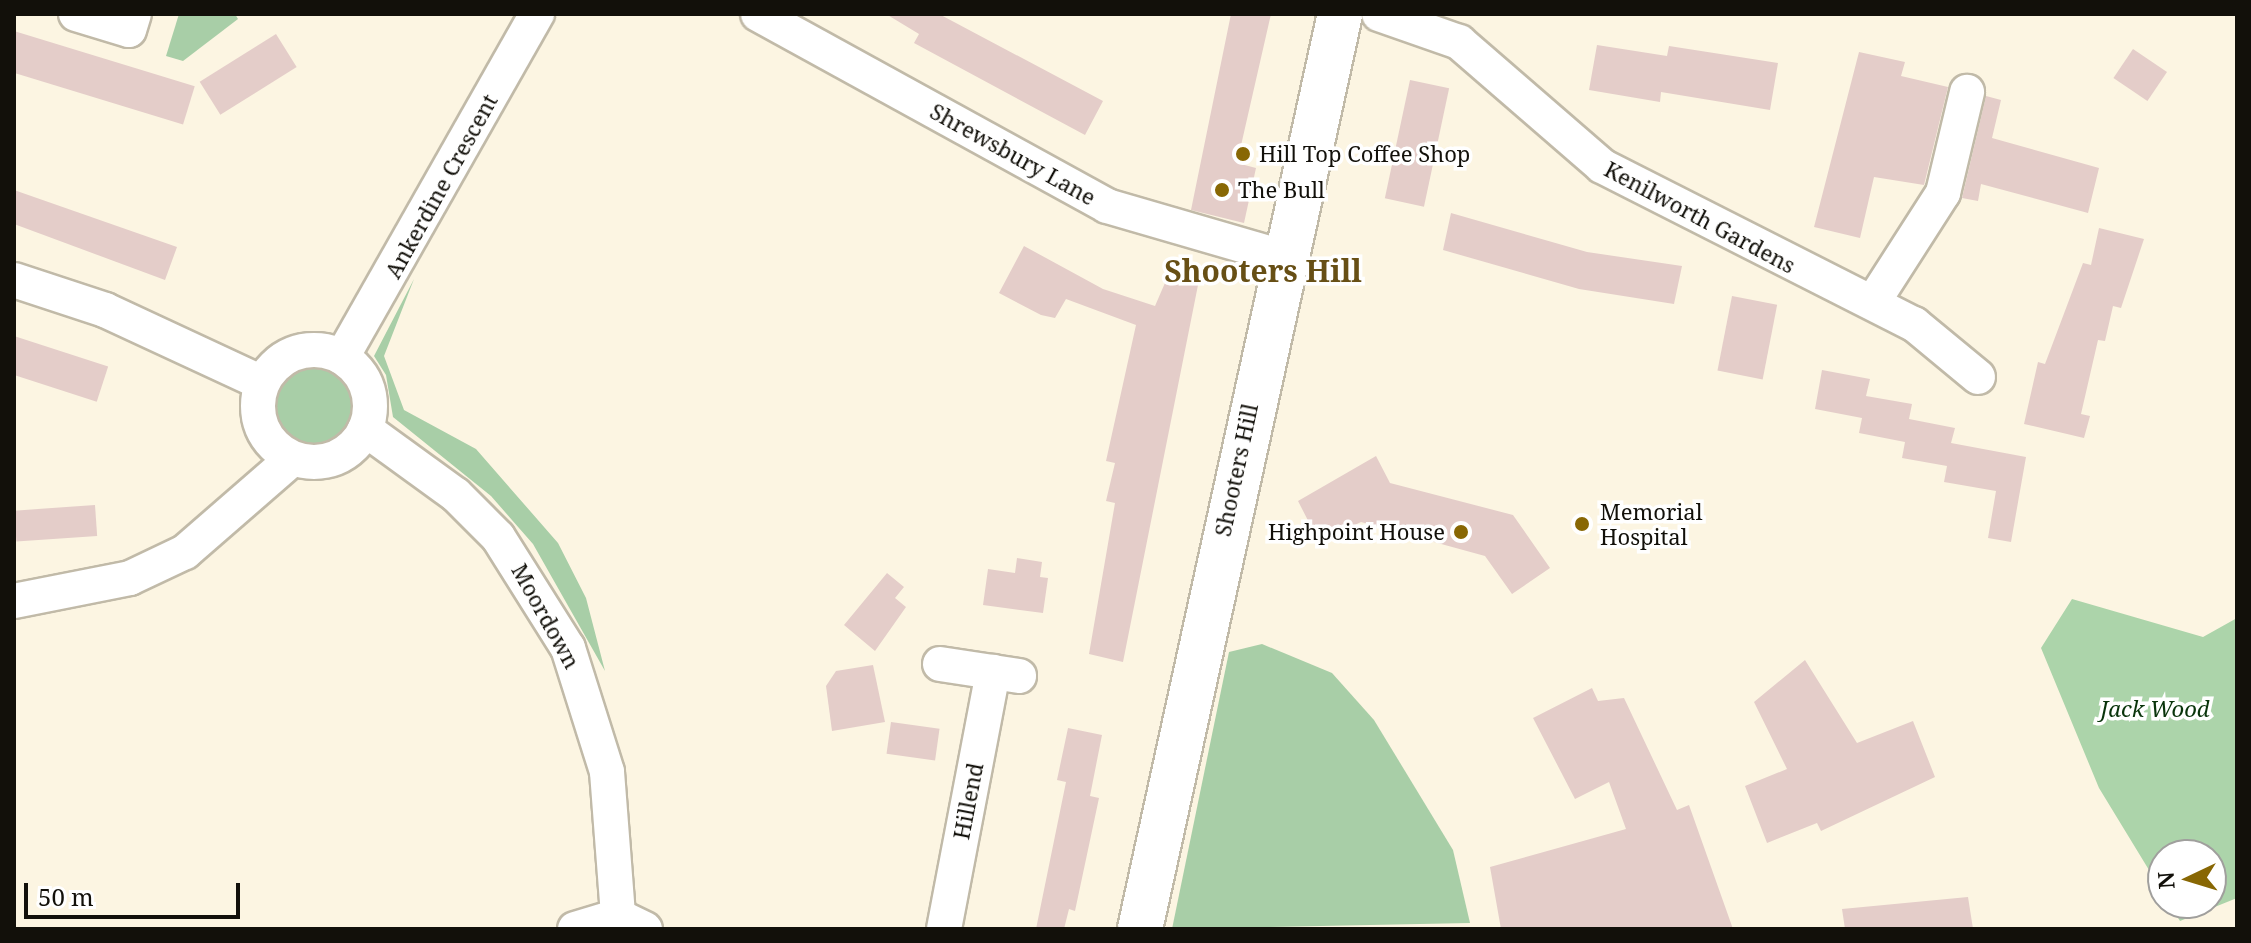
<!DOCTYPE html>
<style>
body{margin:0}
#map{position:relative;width:2251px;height:943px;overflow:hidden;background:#fcf5e2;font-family:"Noto Serif",serif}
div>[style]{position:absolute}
.green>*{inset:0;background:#a8cea7}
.round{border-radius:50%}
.forest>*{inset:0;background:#acd4aa}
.building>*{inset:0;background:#e4cdc9;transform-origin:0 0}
.roads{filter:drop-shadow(2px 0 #c1baa8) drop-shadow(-2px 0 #c1baa8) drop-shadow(0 2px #c1baa8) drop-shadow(0 -2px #c1baa8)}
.street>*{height:34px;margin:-17px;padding:0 17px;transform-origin:17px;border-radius:17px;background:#fff}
.street>.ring{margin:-17px;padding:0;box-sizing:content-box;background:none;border:34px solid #fff;border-radius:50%}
.primary>*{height:44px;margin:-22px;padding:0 22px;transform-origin:22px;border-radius:22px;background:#fff}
.dots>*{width:22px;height:22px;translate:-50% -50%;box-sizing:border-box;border:4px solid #fff;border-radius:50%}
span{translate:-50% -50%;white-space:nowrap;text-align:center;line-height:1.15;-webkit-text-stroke:7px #fff;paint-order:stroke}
.street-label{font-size:22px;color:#12100a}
.poi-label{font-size:22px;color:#12100a}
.left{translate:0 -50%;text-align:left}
.right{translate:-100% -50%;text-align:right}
.park-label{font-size:22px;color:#09340b;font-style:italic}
.district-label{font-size:30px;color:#674f15;font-weight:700}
.frame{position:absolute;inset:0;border:16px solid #12100a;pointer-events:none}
.north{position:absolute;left:2147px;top:839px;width:80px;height:80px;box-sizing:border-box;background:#fff;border:2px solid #a09f9d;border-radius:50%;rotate:266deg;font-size:22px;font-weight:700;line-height:32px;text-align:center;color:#12100a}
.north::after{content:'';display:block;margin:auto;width:28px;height:36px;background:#886704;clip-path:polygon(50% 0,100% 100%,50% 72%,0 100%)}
.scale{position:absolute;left:24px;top:883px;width:216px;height:36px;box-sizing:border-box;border:4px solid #12100a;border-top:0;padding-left:10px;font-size:24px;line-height:28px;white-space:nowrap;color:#12100a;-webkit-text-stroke:6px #fff;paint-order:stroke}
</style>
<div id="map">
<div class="green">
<div style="clip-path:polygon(179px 14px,235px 14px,238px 19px,183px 61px,166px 56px)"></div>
<div style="clip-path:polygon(414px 279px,384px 356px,404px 410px,476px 449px,558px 543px,586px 598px,605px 671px,533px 544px,491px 496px,393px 417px,386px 375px,374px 356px)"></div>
<div class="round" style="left:269px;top:361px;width:90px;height:90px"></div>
<div style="clip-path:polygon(1262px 644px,1332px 673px,1374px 720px,1453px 850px,1470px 923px,1172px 929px,1229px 652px)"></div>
</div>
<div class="forest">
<div style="clip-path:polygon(2072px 599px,2203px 637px,2237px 618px,2237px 898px,2180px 921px,2169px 903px,2211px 903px,2211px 855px,2163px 855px,2163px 893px,2099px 788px,2041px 648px)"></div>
</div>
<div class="building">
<div style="clip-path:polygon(886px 14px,939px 14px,1103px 101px,1085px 135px,914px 43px,919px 34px)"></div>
<div style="clip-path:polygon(1231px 14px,1271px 14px,1237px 163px,1256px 168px,1244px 223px,1191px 210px)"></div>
<div style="left:14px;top:31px;width:189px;height:40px;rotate:17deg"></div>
<div style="left:276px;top:34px;width:39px;height:90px;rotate:58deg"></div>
<div style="clip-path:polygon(1597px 45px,1667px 56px,1669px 46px,1778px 63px,1770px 110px,1661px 92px,1660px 102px,1589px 90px)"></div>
<div style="left:2133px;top:49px;width:41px;height:35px;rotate:34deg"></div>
<div style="clip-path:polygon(1859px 52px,1905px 62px,1901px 76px,1948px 87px,1924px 185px,1874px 177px,1860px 238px,1814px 227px)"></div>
<div style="left:1410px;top:80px;width:40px;height:121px;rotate:12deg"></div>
<div style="clip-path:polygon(1986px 96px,2001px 100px,1992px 138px,2099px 168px,2088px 213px,1981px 184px,1978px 201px,1962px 198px)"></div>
<div style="clip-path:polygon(14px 190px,177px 247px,165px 280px,14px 224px)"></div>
<div style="clip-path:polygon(1451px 213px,1587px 252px,1682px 266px,1674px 304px,1579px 289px,1443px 250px)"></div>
<div style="clip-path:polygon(2099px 228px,2144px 239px,2121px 308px,2113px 306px,2105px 341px,2098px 340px,2081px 414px,2090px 416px,2084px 438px,2024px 424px,2038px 362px,2045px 364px,2083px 263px,2091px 265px)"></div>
<div style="clip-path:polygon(1024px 246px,1103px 289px,1155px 306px,1171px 269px,1200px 275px,1123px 662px,1089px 654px,1115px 503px,1106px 501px,1115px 463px,1106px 461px,1136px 325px,1066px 299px,1055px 318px,1041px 315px,999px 293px)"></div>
<div style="left:1732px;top:296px;width:46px;height:76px;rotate:11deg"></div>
<div style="left:14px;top:336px;width:99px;height:37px;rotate:18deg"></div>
<div style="clip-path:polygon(1822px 370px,1870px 379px,1866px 396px,1912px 404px,1909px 419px,1955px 428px,1951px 443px,2026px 457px,2011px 542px,1988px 538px,1996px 491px,1944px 482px,1947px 466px,1902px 458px,1905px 442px,1859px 433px,1862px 418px,1815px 409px)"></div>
<div style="clip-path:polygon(1376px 456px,1390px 483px,1513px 515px,1550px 568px,1512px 594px,1485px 556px,1361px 522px,1319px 542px,1298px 501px)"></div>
<div style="left:95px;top:505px;width:31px;height:81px;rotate:86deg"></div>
<div style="clip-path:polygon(1017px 558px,1042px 562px,1040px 577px,1048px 578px,1043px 613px,983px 605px,988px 569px,1015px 573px)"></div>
<div style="clip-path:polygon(887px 573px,904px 587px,895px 598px,906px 607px,875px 651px,844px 625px)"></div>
<div style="clip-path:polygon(1805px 660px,1857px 743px,1913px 721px,1935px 777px,1821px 831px,1817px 823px,1767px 843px,1745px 786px,1787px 769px,1754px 702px)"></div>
<div style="clip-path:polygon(873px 665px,885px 722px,832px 731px,826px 686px,836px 671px)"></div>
<div style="clip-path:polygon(1592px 688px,1598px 701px,1624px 698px,1677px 810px,1689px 805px,1733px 929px,1501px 929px,1490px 867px,1626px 829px,1609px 782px,1575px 799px,1533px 718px)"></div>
<div style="left:891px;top:722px;width:49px;height:32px;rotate:8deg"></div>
<div style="clip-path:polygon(1068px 728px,1102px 735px,1090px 796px,1099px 798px,1075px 911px,1069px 909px,1064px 929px,1036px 929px,1066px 782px,1057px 780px)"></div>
<div style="clip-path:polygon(1968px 897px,1973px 929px,1845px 929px,1842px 909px)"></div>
</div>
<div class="roads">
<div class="street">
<div style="left:76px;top:14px;width:55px;rotate:16.8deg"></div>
<div style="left:129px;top:30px;width:17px;rotate:-73deg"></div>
<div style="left:758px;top:14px;width:398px;rotate:28.8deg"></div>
<div style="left:1107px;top:206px;width:182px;rotate:16.2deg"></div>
<div style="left:1379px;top:14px;width:85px;rotate:19.3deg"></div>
<div style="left:1459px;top:42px;width:189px;rotate:40.9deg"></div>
<div style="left:1602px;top:166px;width:350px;rotate:26.9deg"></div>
<div style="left:1914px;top:324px;width:83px;rotate:39.6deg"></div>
<div style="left:14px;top:280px;width:96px;rotate:18.2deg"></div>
<div style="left:105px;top:310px;width:173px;rotate:24.9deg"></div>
<div style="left:1873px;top:302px;width:130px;rotate:-57.3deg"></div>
<div style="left:1943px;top:193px;width:104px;rotate:-76.6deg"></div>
<div class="ring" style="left:258px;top:350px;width:78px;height:78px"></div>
<div style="left:342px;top:357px;width:395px;rotate:-60.4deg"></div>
<div style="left:365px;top:429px;width:112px;rotate:36deg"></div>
<div style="left:456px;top:495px;width:59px;rotate:45deg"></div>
<div style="left:498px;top:537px;width:131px;rotate:57.8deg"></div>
<div style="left:568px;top:648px;width:130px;rotate:72.5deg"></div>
<div style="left:607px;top:772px;width:144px;rotate:85.6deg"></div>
<div style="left:14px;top:601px;width:118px;rotate:-11.2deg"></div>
<div style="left:130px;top:578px;width:61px;rotate:-25.3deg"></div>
<div style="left:185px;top:552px;width:142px;rotate:-41deg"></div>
<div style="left:940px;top:664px;width:80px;rotate:8.6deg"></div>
<div style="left:575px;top:929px;width:45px;rotate:-16.8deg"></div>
<div style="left:618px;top:916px;width:30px;rotate:26deg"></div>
<div style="left:944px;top:929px;width:262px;rotate:-79.2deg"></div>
</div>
<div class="primary">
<div style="left:1140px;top:929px;width:937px;rotate:-77.67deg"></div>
</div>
</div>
<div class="dots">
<div style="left:1243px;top:154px;background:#886704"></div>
<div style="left:1222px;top:190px;background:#886704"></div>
<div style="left:1582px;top:524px;background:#886704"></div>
<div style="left:1461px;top:532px;background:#886704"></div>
</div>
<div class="street-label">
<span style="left:1013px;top:154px;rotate:29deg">Shrewsbury Lane</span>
<span style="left:441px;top:186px;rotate:-61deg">Ankerdine Crescent</span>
<span style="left:1700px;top:217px;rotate:28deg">Kenilworth Gardens</span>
<span style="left:1236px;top:470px;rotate:-78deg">Shooters Hill</span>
<span style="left:546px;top:616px;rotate:61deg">Moordown</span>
<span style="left:968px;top:801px;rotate:-79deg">Hillend</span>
</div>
<div class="poi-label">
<span class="left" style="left:1259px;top:154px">Hill Top Coffee Shop</span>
<span class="left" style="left:1238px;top:190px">The Bull</span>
<span class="left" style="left:1600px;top:524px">Memorial<br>Hospital</span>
<span class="right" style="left:1445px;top:532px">Highpoint House</span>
</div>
<div class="park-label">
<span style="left:2155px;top:709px">Jack Wood</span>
</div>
<div class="district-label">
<span style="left:1263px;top:271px">Shooters Hill</span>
</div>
<div class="frame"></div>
<div class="north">N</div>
<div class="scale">50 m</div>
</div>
